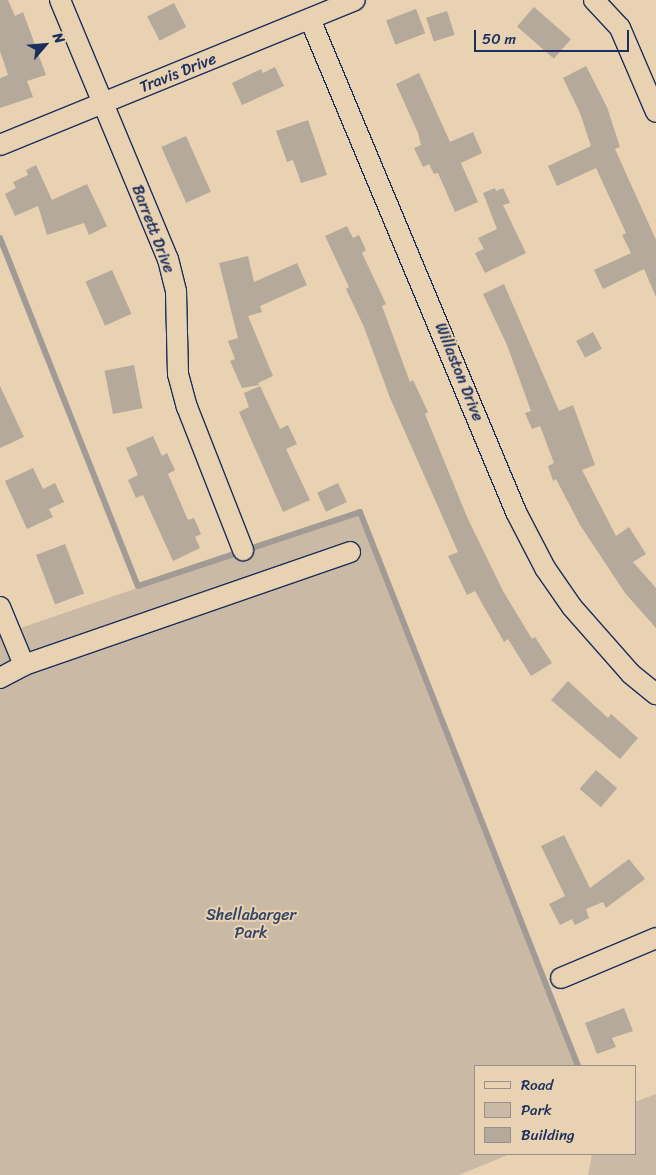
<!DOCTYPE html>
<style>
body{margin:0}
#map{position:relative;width:656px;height:1175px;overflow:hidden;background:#e8d2b1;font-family:Sriracha,sans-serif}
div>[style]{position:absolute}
.green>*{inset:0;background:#cabaa5}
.stream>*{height:6px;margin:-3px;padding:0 3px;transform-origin:3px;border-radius:3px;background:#a19a95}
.building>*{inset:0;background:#b5a99c;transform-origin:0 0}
.roads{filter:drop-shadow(1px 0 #1b2f5e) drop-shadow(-1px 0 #1b2f5e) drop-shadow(0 1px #1b2f5e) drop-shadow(0 -1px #1b2f5e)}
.minor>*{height:20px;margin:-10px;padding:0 10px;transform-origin:10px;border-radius:10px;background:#e8d2b1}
span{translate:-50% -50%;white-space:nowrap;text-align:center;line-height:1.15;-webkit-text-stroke:4px #e8d2b1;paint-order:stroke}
.street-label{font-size:16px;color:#1b2f5e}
.park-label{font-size:16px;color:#354469}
.legend{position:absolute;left:474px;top:1065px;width:162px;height:90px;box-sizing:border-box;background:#e8d2b1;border:1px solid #969190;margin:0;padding:6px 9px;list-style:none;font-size:15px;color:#1b2f5e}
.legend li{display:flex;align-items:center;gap:10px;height:25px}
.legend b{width:25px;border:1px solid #969190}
.north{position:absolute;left:20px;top:20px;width:50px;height:50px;-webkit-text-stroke:4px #e8d2b1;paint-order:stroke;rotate:63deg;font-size:14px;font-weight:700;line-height:20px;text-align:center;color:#1b2f5e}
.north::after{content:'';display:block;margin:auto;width:18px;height:22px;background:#1b2f5e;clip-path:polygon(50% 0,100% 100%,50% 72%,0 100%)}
.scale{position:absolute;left:474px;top:30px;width:155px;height:22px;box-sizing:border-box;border:2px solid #1b2f5e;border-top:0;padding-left:6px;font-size:15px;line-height:18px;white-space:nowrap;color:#1b2f5e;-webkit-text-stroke:4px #e8d2b1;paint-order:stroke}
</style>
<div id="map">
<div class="green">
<div style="clip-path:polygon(360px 512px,472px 803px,578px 1066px,475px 1066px,475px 1154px,510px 1154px,459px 1175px,0 1175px,0 635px)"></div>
<div style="clip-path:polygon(656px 1094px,656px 1175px,588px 1175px,592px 1154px,635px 1154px,635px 1102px)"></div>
</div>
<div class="stream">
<div style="left:0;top:238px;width:374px;rotate:68.4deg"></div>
<div style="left:138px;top:586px;width:234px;rotate:-18.4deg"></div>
<div style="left:360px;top:512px;width:595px;rotate:68.52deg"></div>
</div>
<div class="building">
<div style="clip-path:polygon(0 0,8px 0,15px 16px,23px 12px,46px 75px,27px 81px,33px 97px,0 108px,0 78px,8px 75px,0 51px)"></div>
<div style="left:174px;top:3px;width:27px;height:30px;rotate:63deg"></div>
<div style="left:534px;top:7px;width:49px;height:26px;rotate:41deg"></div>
<div style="left:416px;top:9px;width:26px;height:32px;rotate:69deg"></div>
<div style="left:447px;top:11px;width:25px;height:22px;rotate:72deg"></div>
<div style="clip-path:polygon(586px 66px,607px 107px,620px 147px,615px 149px,656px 240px,656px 297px,644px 269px,603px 289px,594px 270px,631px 253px,622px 235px,626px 233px,596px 168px,557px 186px,548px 166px,591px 146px,580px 113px,563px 78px)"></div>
<div style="clip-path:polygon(275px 67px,284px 86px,242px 105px,232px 83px,261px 69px,263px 73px)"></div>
<div style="clip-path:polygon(419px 73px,450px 142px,473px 132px,482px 153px,461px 163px,478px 202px,455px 212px,438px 173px,434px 174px,429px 164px,423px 167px,414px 148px,421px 145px,418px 133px,396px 84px)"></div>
<div style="clip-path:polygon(308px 120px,327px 175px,301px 183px,293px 160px,287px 162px,276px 131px)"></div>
<div style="left:186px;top:136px;width:61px;height:27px;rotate:66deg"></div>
<div style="clip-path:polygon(36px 165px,52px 200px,87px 184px,107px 226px,89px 235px,84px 223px,47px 235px,38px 206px,15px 216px,5px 194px,16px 188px,13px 182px,28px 175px,26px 170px)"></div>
<div style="clip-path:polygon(495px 188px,496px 191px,503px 188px,510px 203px,503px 205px,526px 253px,485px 273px,475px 253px,484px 249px,478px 238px,497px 229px,483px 193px)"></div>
<div style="clip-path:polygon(347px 226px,353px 238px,359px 235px,366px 250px,362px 253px,386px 304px,382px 306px,410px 382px,413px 380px,428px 412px,425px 414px,467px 517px,503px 591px,532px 639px,535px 637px,552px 663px,531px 676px,508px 639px,504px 642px,475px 591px,467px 595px,448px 556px,458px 552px,390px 398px,364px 327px,346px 289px,349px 287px,325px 236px)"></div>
<div style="clip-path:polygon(248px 256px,254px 282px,297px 263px,307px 285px,260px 306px,262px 312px,248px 316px,273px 376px,258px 383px,259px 385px,242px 388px,230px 361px,235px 359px,228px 341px,238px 338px,219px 263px)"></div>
<div style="left:112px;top:270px;width:48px;height:29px;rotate:66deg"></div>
<div style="clip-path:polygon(504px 284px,559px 411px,573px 405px,595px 465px,582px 470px,616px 536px,629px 527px,646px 554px,633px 562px,656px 588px,656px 628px,625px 593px,580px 525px,556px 479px,553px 481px,548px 466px,554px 463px,540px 426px,532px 429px,525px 413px,531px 411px,507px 345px,483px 294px)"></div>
<div style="left:593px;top:332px;width:19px;height:19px;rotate:62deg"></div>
<div style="left:134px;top:365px;width:44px;height:30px;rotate:79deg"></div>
<div style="clip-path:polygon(0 386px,24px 437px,0 448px)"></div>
<div style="clip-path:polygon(260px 386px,280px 429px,288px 425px,297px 444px,286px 449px,310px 500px,283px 512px,239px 412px,249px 407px,244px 393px)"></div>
<div style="clip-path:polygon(153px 436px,162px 456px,167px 453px,175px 470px,168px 474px,188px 520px,194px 518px,201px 534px,195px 537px,200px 548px,173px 561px,143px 495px,136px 498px,128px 480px,138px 475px,126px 448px)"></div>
<div style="clip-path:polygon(33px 468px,43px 489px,55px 483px,64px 502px,49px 509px,53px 517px,27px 529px,5px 481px)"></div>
<div style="left:338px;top:483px;width:21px;height:23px;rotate:65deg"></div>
<div style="left:65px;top:544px;width:53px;height:31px;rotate:69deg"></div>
<div style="clip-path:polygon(568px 681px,608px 718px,611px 714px,638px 738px,620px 759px,551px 700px)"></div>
<div style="left:596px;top:770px;width:28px;height:25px;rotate:41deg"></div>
<div style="clip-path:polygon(564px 835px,590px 888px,629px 859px,645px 879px,606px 908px,603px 902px,586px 909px,589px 918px,575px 925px,572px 919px,560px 925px,549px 904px,565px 896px,541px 846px)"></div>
<div style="clip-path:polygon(624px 1008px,633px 1031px,612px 1038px,616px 1047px,597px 1054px,585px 1023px)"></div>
</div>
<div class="roads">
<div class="minor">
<div style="left:60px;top:0;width:281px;rotate:67.4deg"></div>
<div style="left:168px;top:259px;width:34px;rotate:76deg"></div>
<div style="left:176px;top:292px;width:82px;rotate:88.6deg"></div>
<div style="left:178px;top:374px;width:34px;rotate:75deg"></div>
<div style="left:187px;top:407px;width:154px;rotate:68.6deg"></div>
<div style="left:594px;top:0;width:38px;rotate:47deg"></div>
<div style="left:620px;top:28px;width:91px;rotate:66.8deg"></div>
<div style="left:310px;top:19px;width:534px;rotate:67.32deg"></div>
<div style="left:516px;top:512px;width:63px;rotate:62.6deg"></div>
<div style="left:545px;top:568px;width:47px;rotate:55.3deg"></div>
<div style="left:572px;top:607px;width:89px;rotate:48.6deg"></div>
<div style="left:631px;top:674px;width:32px;rotate:39deg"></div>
<div style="left:0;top:145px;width:383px;rotate:-22.2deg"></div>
<div style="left:0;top:607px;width:63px;rotate:67.5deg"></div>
<div style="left:0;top:678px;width:27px;rotate:-28deg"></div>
<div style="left:24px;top:665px;width:345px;rotate:-19.1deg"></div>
<div style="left:561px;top:978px;width:103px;rotate:-22.8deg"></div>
</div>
</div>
<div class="street-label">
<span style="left:178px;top:73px;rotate:-22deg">Travis Drive</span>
<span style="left:153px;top:229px;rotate:69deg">Barrett Drive</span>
<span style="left:459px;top:372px;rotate:68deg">Willaston Drive</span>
</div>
<div class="park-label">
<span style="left:251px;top:924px">Shellabarger<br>Park</span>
</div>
<ul class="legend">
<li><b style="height:6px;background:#e8d2b1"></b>Road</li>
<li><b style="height:14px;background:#cabaa5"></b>Park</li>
<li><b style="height:14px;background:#b5a99c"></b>Building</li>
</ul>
<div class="north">N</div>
<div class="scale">50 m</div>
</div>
